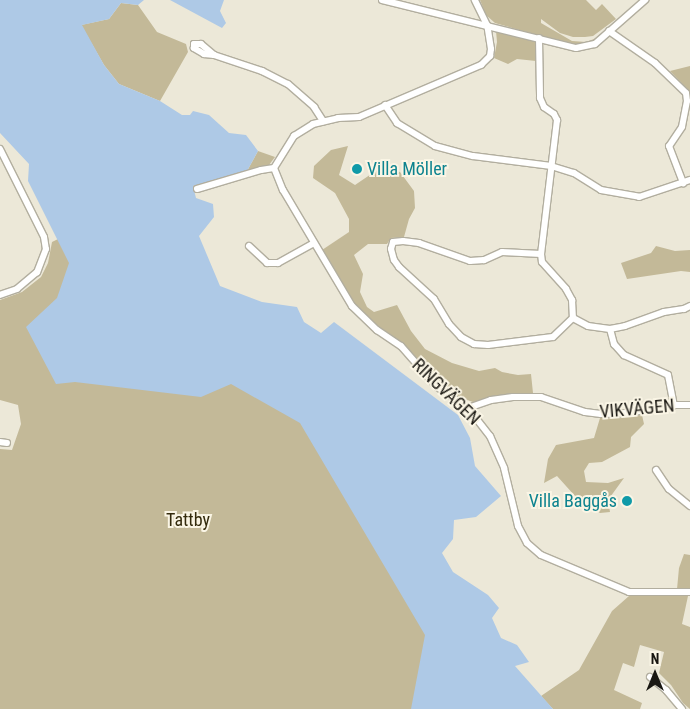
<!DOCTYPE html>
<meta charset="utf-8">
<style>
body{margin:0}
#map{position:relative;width:690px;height:709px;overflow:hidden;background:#ece8d8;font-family:"Roboto Condensed",sans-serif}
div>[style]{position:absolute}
.green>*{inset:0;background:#c3b998}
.water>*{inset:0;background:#aec9e6}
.roads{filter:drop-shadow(1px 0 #b2ae9f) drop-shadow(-1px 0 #b2ae9f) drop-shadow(0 1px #b2ae9f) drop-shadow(0 -1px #b2ae9f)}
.street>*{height:6px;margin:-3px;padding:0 3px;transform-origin:3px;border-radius:3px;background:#fff}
.dots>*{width:14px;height:14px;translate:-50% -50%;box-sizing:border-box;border:2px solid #faf5e5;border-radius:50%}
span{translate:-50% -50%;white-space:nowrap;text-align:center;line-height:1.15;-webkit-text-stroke:4px #faf5e5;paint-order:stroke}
.culture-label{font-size:18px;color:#0d838f}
.left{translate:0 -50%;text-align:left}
.right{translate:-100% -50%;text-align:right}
.street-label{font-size:18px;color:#191712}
.park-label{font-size:18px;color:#332a0c}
.north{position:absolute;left:630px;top:649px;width:50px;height:50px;-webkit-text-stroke:4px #faf5e5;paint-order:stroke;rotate:0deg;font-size:14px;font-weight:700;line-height:20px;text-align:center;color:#191712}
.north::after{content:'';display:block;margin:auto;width:18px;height:22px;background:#191712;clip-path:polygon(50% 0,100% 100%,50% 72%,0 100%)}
</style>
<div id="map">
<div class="green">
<div style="clip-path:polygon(480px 0,586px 0,596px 10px,602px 4px,616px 19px,593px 36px,585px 37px,573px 37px,560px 33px,541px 19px,541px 23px,572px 41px,586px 42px,594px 39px,606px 30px,594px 43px,575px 46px,495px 23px,486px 15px)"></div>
<div style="clip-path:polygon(121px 3px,138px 5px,157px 32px,186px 44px,188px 52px,160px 101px,119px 84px,104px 65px,81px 25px,109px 19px)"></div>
<div style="clip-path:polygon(496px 31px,537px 41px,536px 61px,517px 59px,508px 64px,494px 58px,497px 42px)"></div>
<div style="clip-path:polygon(690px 66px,690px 92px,670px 71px)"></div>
<div style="clip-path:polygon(348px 146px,339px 175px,355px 185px,383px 166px,400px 172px,414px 191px,415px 208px,409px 219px,404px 237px,391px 238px,387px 244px,368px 244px,354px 255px,363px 274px,360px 292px,367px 307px,374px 312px,397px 305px,411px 331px,425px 349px,452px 363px,479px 371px,495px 368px,502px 372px,518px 375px,531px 374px,533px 393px,492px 397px,473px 402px,456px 396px,425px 370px,403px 343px,373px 323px,354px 305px,322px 250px,349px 232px,349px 219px,335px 193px,313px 178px,314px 166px,331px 150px)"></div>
<div style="clip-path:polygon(258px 151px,275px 157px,269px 165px,247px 171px)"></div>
<div style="clip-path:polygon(58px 239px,278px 352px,472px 709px,0 709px,0 449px,12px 450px,21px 424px,18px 405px,0 400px,0 300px,22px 292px,41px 277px,48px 263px,52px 242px)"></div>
<div style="clip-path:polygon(656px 246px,675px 251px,690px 250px,690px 272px,681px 271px,627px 279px,621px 263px,651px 253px)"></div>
<div style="clip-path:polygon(642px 415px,644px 424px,631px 437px,630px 447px,602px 462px,589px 463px,584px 471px,586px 482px,608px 483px,624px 478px,608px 500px,610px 512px,600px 513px,575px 496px,557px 476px,544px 483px,548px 459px,556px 445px,594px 438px,600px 418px)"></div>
<div style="clip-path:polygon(684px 554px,690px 555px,690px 590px,677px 589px,679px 568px)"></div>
<div style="clip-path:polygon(629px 596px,688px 596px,682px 624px,690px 627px,690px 709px,683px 703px,671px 685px,659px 673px,664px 652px,640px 645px,634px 667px,623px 663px,614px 690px,642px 703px,640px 709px,553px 709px,541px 696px,579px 670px,612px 611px)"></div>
</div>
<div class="water">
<div style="clip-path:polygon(0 0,144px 0,138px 5px,121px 3px,109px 19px,82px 25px,104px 65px,119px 84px,160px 101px,182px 115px,190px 115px,193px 111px,209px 115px,229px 133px,246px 135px,258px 151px,247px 171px,193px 186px,196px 198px,213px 204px,214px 217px,199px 236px,220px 286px,262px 302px,297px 307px,304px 322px,321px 333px,334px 322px,458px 415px,470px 438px,475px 466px,501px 496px,476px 517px,454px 520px,453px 539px,442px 553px,453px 572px,488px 595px,499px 608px,492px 618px,501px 638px,517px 645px,529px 662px,515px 666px,553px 709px,411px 709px,425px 635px,300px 423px,231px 384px,201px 397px,75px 382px,56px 384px,26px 327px,57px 298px,69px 263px,28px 181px,29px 164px,0 133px)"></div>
<div style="clip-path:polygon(170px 0,224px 0,220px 11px,226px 23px,222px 28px)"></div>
</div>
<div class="roads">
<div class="street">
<div style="left:382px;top:0;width:200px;rotate:13.9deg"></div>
<div style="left:576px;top:48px;width:19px;rotate:-12deg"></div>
<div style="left:595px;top:44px;width:67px;rotate:-41.3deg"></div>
<div style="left:609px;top:31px;width:56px;rotate:34.8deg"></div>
<div style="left:655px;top:63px;width:43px;rotate:44.1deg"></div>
<div style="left:686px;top:93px;width:8px;rotate:83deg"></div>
<div style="left:687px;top:101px;width:26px;rotate:101deg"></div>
<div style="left:682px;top:127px;width:23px;rotate:124deg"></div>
<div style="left:669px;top:146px;width:40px;rotate:69deg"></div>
<div style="left:539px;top:38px;width:60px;rotate:89deg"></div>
<div style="left:540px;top:98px;width:10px;rotate:66deg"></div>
<div style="left:544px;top:107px;width:12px;rotate:35deg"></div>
<div style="left:554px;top:114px;width:7px;rotate:63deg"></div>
<div style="left:557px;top:120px;width:135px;rotate:96.8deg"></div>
<div style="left:541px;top:254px;width:8px;rotate:83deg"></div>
<div style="left:542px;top:262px;width:36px;rotate:48deg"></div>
<div style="left:566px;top:289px;width:13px;rotate:61deg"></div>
<div style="left:572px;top:300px;width:18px;rotate:87deg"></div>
<div style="left:573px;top:318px;width:17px;rotate:28deg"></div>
<div style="left:588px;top:326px;width:22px;rotate:8deg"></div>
<div style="left:610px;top:329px;width:15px;rotate:-11deg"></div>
<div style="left:625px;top:326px;width:41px;rotate:-19.7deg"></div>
<div style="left:664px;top:312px;width:20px;rotate:-9deg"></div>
<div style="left:684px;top:309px;width:7px;rotate:-27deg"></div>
<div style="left:214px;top:55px;width:10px;rotate:-174deg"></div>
<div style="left:204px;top:54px;width:12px;rotate:-149deg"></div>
<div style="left:194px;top:48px;width:4px;rotate:-90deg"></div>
<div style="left:194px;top:44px;width:7px"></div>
<div style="left:201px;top:44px;width:17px;rotate:40deg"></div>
<div style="left:214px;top:55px;width:51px;rotate:18.4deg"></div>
<div style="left:262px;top:71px;width:29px;rotate:27deg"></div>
<div style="left:288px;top:84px;width:35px;rotate:41deg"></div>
<div style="left:314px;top:107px;width:17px;rotate:57deg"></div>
<div style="left:385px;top:105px;width:22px;rotate:56deg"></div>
<div style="left:397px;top:123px;width:44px;rotate:31.2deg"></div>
<div style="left:435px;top:146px;width:39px;rotate:15deg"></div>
<div style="left:473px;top:156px;width:79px;rotate:7.3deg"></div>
<div style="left:551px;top:166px;width:24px;rotate:17deg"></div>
<div style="left:574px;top:173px;width:32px;rotate:32deg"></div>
<div style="left:601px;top:190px;width:39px;rotate:10deg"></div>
<div style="left:639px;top:197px;width:54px;rotate:-18.4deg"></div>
<div style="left:0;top:149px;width:98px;rotate:63.4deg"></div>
<div style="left:44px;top:237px;width:12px;rotate:81deg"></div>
<div style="left:46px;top:249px;width:25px;rotate:111deg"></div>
<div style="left:37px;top:272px;width:26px;rotate:140deg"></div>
<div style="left:17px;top:289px;width:18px;rotate:161deg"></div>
<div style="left:274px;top:168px;width:24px;rotate:68deg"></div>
<div style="left:283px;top:190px;width:135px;rotate:59.3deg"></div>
<div style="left:352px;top:306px;width:35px;rotate:44deg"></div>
<div style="left:377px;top:330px;width:29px;rotate:34deg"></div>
<div style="left:401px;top:346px;width:53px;rotate:48.8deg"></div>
<div style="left:436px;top:386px;width:39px;rotate:35deg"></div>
<div style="left:468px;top:408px;width:36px;rotate:52deg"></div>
<div style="left:490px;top:436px;width:35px;rotate:66deg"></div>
<div style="left:504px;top:468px;width:60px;rotate:76.4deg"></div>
<div style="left:518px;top:526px;width:19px;rotate:62deg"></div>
<div style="left:527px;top:543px;width:18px;rotate:41deg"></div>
<div style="left:541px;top:555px;width:95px;rotate:22.8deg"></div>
<div style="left:629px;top:592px;width:61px"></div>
<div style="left:197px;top:189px;width:67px;rotate:-16.5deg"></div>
<div style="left:261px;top:170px;width:13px;rotate:-9deg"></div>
<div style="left:274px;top:168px;width:38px;rotate:-58deg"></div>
<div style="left:294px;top:136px;width:22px;rotate:-32deg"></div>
<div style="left:313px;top:124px;width:26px;rotate:-13deg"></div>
<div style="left:338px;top:118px;width:21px;rotate:-3deg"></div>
<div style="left:359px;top:117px;width:133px;rotate:-23.1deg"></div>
<div style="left:481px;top:65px;width:13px;rotate:-45deg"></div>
<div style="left:490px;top:56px;width:7px;rotate:-82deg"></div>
<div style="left:491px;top:49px;width:24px;rotate:-99deg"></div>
<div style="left:487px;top:25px;width:28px;rotate:-116deg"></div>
<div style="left:249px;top:246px;width:25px;rotate:43deg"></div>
<div style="left:267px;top:263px;width:11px"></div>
<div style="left:278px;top:263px;width:41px;rotate:-29.1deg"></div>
<div style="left:541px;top:254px;width:39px;rotate:-177deg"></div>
<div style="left:502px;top:252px;width:20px;rotate:156deg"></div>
<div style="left:484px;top:260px;width:14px;rotate:176deg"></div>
<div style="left:470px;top:261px;width:54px;rotate:-160.6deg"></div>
<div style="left:419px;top:243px;width:16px;rotate:-173deg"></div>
<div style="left:403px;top:241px;width:10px;rotate:174deg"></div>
<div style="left:393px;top:242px;width:7px;rotate:106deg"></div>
<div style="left:391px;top:249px;width:11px;rotate:75deg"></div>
<div style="left:394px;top:260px;width:9px;rotate:54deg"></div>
<div style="left:399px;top:267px;width:47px;rotate:42.4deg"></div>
<div style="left:434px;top:299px;width:29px;rotate:59deg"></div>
<div style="left:449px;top:324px;width:18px;rotate:47deg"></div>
<div style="left:461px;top:337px;width:15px;rotate:28deg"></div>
<div style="left:474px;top:344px;width:14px;rotate:4deg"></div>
<div style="left:488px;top:345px;width:65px;rotate:-7deg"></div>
<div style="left:553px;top:337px;width:28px;rotate:-44deg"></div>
<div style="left:610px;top:329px;width:16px;rotate:75deg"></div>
<div style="left:614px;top:344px;width:15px;rotate:48deg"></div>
<div style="left:624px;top:355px;width:48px;rotate:24.4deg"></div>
<div style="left:668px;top:375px;width:31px;rotate:79deg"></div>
<div style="left:468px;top:408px;width:24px;rotate:-19deg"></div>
<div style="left:491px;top:400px;width:22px;rotate:-8deg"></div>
<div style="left:513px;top:397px;width:28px"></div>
<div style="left:541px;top:397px;width:46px;rotate:18.8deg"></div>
<div style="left:585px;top:412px;width:16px;rotate:7deg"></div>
<div style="left:601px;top:414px;width:27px;rotate:-2deg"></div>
<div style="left:628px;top:413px;width:47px;rotate:-9.9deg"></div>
<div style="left:674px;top:405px;width:16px"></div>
<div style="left:0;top:442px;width:7px;rotate:8deg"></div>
<div style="left:656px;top:470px;width:23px;rotate:56deg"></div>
<div style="left:669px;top:489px;width:27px;rotate:39deg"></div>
<div style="left:650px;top:677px;width:21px;rotate:39deg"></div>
<div style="left:666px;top:690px;width:25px;rotate:50deg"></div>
</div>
</div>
<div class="dots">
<div style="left:357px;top:169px;background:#0f9aa8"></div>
<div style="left:627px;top:501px;background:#0f9aa8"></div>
</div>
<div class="culture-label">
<span class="left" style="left:367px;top:169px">Villa Möller</span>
<span class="right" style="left:617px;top:501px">Villa Baggås</span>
</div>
<div class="street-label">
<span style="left:446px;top:392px;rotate:44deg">RINGVÄGEN</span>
<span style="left:637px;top:409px;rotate:-5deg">VIKVÄGEN</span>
</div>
<div class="park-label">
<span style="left:188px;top:520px">Tattby</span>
</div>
<div class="north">N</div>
</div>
